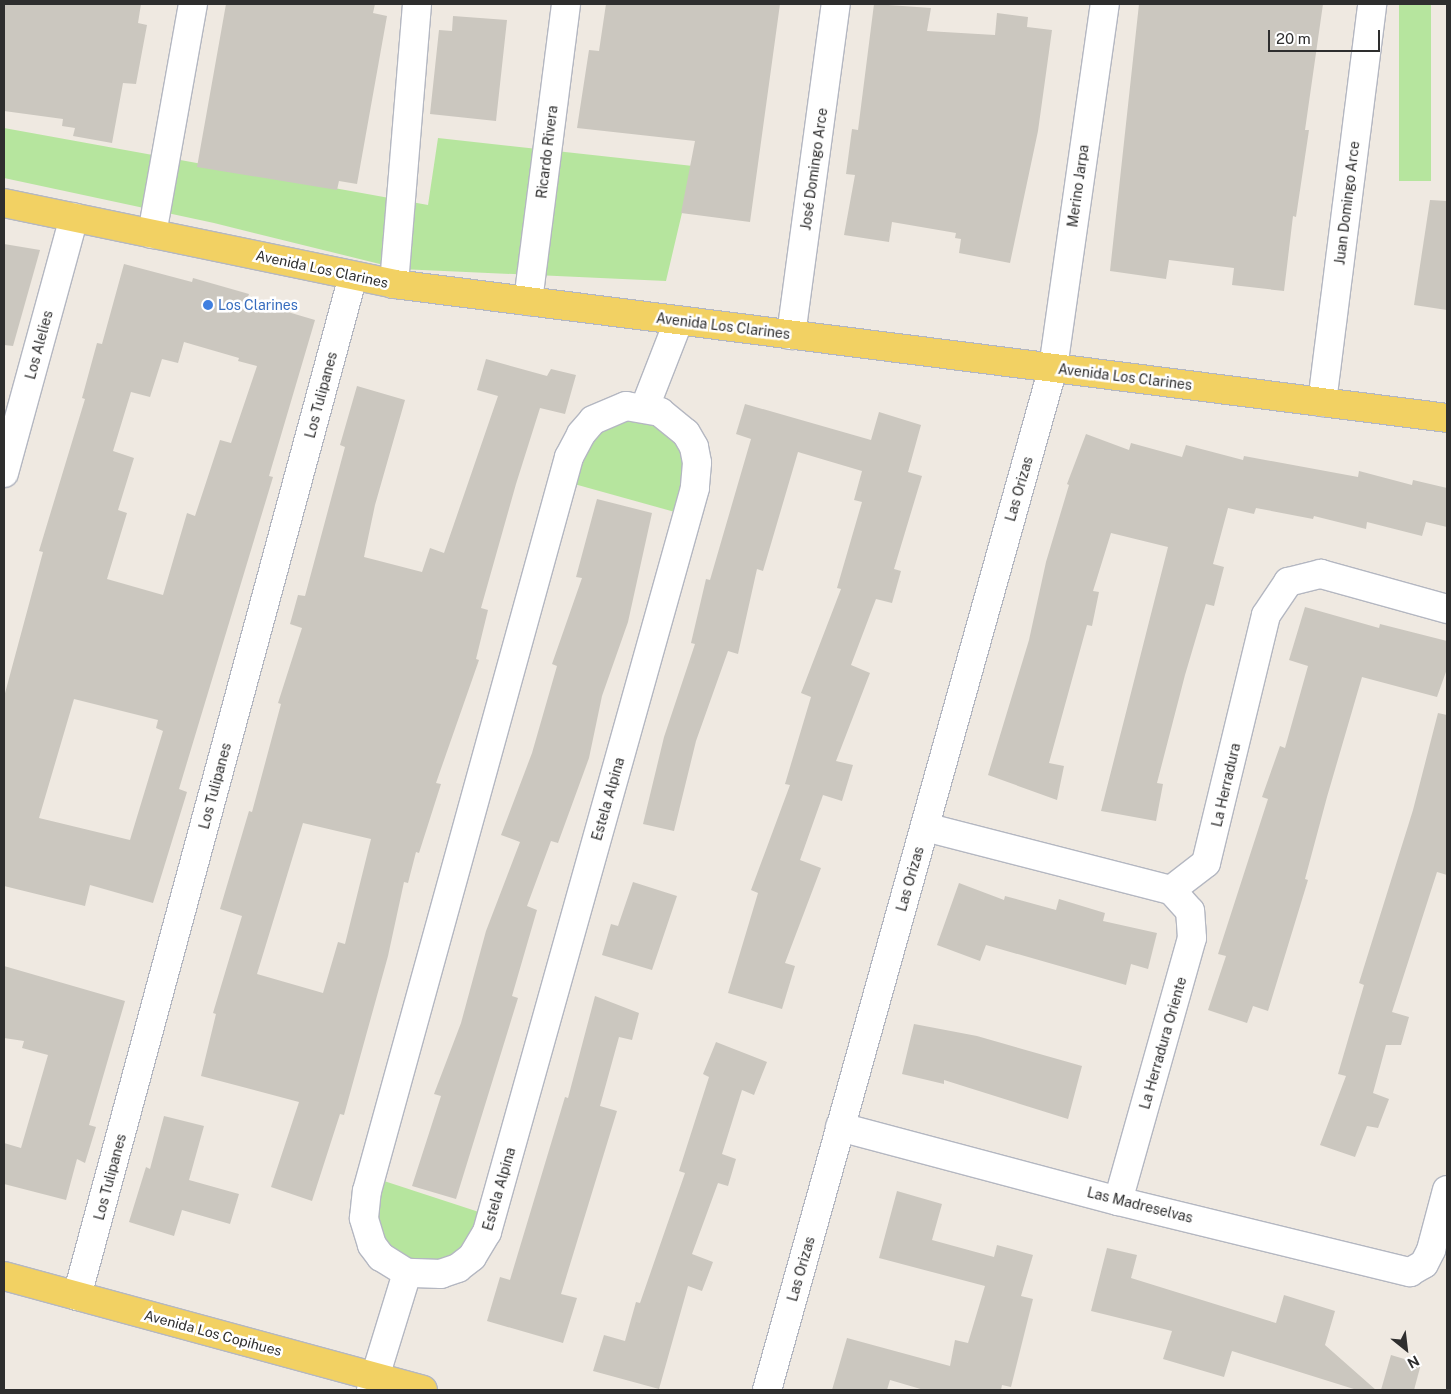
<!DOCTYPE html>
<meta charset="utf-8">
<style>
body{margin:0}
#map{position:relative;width:1451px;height:1394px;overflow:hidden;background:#efe9e1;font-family:"Public Sans",sans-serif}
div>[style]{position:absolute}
.green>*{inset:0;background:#b6e59e;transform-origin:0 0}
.building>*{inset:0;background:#cbc7bf}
.roads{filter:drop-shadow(1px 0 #b4b7c1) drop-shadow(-1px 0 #b4b7c1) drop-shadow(0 1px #b4b7c1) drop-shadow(0 -1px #b4b7c1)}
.minor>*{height:28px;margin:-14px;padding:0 14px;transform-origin:14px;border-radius:14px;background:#fff}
.major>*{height:28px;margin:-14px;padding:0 14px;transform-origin:14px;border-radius:14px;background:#f2d163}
.dots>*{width:14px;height:14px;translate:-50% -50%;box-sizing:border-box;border:2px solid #fff;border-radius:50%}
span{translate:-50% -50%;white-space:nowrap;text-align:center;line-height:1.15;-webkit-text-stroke:5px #fff;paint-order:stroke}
.street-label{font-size:14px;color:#2e2e2e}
.shop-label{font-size:14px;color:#366cbe}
.left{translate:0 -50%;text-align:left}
.frame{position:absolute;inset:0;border:5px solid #2e2e2e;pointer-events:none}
.north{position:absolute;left:1381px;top:1324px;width:50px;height:50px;-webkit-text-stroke:4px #fff;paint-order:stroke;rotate:151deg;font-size:14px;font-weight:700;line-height:20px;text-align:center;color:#2e2e2e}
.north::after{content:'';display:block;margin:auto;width:18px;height:22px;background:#2e2e2e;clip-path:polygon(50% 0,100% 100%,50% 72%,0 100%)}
.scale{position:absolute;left:1268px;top:30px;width:112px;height:22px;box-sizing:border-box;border:2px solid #2e2e2e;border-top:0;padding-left:6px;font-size:15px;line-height:18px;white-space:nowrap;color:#2e2e2e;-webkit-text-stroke:4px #fff;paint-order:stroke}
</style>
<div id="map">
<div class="green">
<div style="left:1399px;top:4px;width:32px;height:177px"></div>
<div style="clip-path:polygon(4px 128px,428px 205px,438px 138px,693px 166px,666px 281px,400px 269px,214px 223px,4px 178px)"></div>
<div style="clip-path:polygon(613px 417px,661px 421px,688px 457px,682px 514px,567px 482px,578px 452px)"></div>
<div style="clip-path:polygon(381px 1180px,485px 1214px,456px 1257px,438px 1265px,401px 1260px,383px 1237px,374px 1204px)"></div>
</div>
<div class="building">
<div style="clip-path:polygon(4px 4px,141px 4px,138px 23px,147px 25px,136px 84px,123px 83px,112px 143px,73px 136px,75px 128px,62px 126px,63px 119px,4px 111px)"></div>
<div style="clip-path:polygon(226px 4px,375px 4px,373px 13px,387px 16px,357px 184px,339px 181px,337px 190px,197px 167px)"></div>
<div style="clip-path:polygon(606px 4px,780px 4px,750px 222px,681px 213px,695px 141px,577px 128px,589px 50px,599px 51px)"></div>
<div style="clip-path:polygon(874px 4px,931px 8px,927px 31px,995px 35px,997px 13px,1028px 17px,1027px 27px,1052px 30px,1038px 131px,1010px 263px,959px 253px,961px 239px,955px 238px,956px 233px,892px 222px,889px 242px,844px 235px,855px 175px,846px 174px,852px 129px,858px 130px)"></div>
<div style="clip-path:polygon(1139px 4px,1323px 4px,1305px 130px,1309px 130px,1296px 217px,1293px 216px,1284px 291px,1232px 285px,1234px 268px,1169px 260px,1166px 279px,1110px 271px)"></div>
<div style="clip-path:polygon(453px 16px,507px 20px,496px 121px,430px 114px,439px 30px,452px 31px)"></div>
<div style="clip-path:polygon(1430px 200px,1447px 201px,1447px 310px,1414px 305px)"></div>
<div style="clip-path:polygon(4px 244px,40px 250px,13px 346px,4px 345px)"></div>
<div style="clip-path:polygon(evenodd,124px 264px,192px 282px,193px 278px,249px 294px,247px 300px,315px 320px,269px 476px,273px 477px,179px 789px,187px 792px,153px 903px,90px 885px,85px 906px,4px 886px,4px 697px,43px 552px,39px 551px,85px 399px,82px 398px,97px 343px,102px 344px,124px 264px,184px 342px,239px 358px,238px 361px,257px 366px,231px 443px,220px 440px,195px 516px,187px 513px,163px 595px,107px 579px,127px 513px,118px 510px,134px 458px,113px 451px,131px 392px,150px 397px,162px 359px,178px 363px,184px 342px,124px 264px,74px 699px,158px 720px,156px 728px,163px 731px,130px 840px,39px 818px,74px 699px)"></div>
<div style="clip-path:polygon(evenodd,486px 359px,547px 376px,551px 369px,576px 375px,565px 414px,540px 408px,516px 484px,481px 608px,488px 610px,476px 659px,479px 660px,436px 783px,441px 784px,419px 853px,416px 852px,408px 883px,404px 882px,388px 956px,344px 1115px,340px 1114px,312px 1201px,271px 1187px,299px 1102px,201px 1076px,216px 1014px,213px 1013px,242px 916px,220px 909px,249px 811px,252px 812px,281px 704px,278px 703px,302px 628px,290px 624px,298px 595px,305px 596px,345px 447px,340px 445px,357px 386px,405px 400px,375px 505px,364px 557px,422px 572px,430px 548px,444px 553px,498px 396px,477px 390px,486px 359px,303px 823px,371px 839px,345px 944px,338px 942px,323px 993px,257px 974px,303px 823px)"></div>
<div style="clip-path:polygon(745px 404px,871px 440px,879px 412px,921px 425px,908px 472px,922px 476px,894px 569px,901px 571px,892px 603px,876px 599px,851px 665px,870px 673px,836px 761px,853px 765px,842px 801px,823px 795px,800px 860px,821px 868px,785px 963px,795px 966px,782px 1009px,728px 993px,758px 893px,751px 890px,790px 785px,785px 784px,811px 697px,801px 693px,841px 589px,837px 588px,862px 502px,854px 500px,862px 471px,798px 452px,763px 571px,757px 569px,738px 654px,728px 651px,696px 741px,674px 831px,643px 824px,664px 737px,695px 644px,691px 643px,706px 579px,710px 580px,751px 439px,736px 434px)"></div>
<div style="clip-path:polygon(1086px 434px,1129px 450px,1131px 443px,1182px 457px,1186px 445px,1243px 460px,1244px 456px,1358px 477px,1359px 471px,1412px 485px,1413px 480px,1447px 488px,1447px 527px,1426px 522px,1422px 536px,1367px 522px,1366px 529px,1314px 516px,1313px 519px,1256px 508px,1254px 514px,1228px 508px,1213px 564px,1224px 567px,1214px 606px,1206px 604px,1185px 675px,1157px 783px,1163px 784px,1156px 821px,1101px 811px,1168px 547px,1111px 533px,1093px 591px,1099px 592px,1092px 626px,1087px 625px,1049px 763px,1064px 766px,1057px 800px,988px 775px,1029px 640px,1046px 562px,1069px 485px,1067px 484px)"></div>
<div style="clip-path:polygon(597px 499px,652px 513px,628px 622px,602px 696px,589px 758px,558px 843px,551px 841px,527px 906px,537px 910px,512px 996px,518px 998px,456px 1199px,412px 1186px,441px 1096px,434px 1094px,461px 1023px,486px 931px,520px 842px,501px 835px,532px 753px,557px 666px,552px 664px,582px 578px,576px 577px)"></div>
<div style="clip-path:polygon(1305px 607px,1379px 628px,1380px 624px,1447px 641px,1447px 669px,1437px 697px,1362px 677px,1327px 797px,1305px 879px,1308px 880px,1268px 1011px,1253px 1006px,1247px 1023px,1208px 1010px,1226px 956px,1218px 954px,1268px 799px,1262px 797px,1280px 746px,1285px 748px,1308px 666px,1289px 660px)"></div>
<div style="clip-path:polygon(1438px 713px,1447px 715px,1447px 875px,1437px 872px,1392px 1012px,1409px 1017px,1401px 1045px,1386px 1045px,1373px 1093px,1389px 1099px,1378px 1128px,1367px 1126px,1355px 1157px,1320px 1145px,1346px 1076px,1338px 1074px,1364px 985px,1359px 983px,1413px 810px)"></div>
<div style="clip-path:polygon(633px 882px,677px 896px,652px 970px,602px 955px,611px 924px,618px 926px)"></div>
<div style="clip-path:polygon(959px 883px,1004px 900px,1005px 896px,1056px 910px,1059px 899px,1105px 913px,1103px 921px,1157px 933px,1148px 969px,1131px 964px,1126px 985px,986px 945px,980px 961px,937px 945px)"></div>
<div style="clip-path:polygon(4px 966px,125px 1001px,89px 1125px,96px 1127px,85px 1163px,77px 1159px,66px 1200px,4px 1184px,4px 1143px,21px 1148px,48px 1055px,22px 1048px,24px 1041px,4px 1038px)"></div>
<div style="clip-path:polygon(595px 996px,639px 1013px,632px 1040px,619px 1037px,600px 1106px,617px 1111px,561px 1294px,577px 1298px,563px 1343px,487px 1321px,500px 1277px,510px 1280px,565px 1097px,568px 1098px)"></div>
<div style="clip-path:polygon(914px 1024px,977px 1036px,1082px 1066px,1068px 1119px,944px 1080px,944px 1084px,902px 1074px)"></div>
<div style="clip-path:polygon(716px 1042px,767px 1062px,754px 1095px,742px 1090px,722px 1154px,736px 1159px,728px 1186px,718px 1183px,692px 1254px,713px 1262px,702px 1291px,688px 1286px,659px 1389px,593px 1371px,604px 1335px,625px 1341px,636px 1302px,640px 1303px,685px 1173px,679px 1171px,709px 1077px,703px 1074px)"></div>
<div style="clip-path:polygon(164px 1116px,204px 1126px,189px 1180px,239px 1194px,230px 1224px,182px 1210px,174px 1236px,129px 1222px,146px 1167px,150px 1169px)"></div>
<div style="clip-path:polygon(897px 1191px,942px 1204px,932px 1240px,994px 1257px,997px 1245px,1033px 1255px,1021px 1296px,1033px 1299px,1011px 1387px,1002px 1385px,1001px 1390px,924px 1390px,890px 1380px,887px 1390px,832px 1390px,847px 1338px,950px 1366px,955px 1340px,968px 1343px,985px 1286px,879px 1258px)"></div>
<div style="clip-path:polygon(1107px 1248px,1137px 1255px,1131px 1278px,1276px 1323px,1284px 1295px,1335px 1311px,1325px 1345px,1376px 1390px,1357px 1390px,1232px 1351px,1224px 1377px,1163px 1359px,1172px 1331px,1091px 1311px)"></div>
<div style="clip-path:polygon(1391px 1355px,1421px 1364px,1414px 1390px,1381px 1390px)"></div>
</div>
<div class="roads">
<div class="minor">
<div style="left:152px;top:234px;width:234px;rotate:-79.9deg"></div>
<div style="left:394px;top:284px;width:281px;rotate:-85.3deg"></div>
<div style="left:528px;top:301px;width:299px;rotate:-82.7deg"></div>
<div style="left:791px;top:335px;width:334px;rotate:-82.3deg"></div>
<div style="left:1322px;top:402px;width:401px;rotate:-82.8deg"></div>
<div style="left:626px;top:406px;width:35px;rotate:10deg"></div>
<div style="left:660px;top:412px;width:33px;rotate:39deg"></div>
<div style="left:686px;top:433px;width:16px;rotate:60deg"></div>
<div style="left:694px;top:447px;width:16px;rotate:79deg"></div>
<div style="left:697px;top:463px;width:25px;rotate:95deg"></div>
<div style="left:695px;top:488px;width:773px;rotate:105.62deg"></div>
<div style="left:487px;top:1232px;width:29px;rotate:121deg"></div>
<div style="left:472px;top:1257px;width:18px;rotate:142deg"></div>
<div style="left:458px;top:1268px;width:18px;rotate:161deg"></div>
<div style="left:441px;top:1274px;width:34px;rotate:-178deg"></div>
<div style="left:407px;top:1273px;width:31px;rotate:-148deg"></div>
<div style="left:381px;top:1257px;width:15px;rotate:-127deg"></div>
<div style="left:372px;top:1245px;width:28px;rotate:-107deg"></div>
<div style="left:364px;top:1218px;width:27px;rotate:-84deg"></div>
<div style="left:367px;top:1191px;width:761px;rotate:-74.61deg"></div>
<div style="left:569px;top:457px;width:26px;rotate:-62deg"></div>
<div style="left:581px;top:434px;width:18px;rotate:-49deg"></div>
<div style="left:593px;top:420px;width:36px;rotate:-23deg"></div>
<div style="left:645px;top:407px;width:93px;rotate:-68.7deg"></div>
<div style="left:4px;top:473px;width:265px;rotate:-74.7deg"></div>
<div style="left:925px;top:827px;width:254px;rotate:14.4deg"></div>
<div style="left:1171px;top:890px;width:44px;rotate:-37.6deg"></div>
<div style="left:1206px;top:863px;width:255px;rotate:-76.4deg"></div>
<div style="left:1266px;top:615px;width:40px;rotate:-56deg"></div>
<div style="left:1288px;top:582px;width:34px;rotate:-14deg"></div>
<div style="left:1321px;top:574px;width:131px;rotate:15.5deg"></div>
<div style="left:840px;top:1127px;width:288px;rotate:14.9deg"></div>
<div style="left:1118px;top:1201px;width:301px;rotate:13.7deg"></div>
<div style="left:1410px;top:1272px;width:16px;rotate:-30deg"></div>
<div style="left:1424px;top:1264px;width:16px;rotate:-63deg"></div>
<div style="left:1431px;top:1250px;width:62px;rotate:-75.1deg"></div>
<div style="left:1118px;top:1201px;width:273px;rotate:-74.3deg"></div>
<div style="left:1192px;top:938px;width:27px;rotate:-94deg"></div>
<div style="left:1190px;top:911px;width:28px;rotate:-132deg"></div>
<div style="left:77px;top:1296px;width:1057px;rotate:-74.86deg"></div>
<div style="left:371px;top:1390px;width:122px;rotate:-72.9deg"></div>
<div style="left:767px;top:1390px;width:1061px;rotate:-74.37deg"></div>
<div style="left:1053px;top:368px;width:368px;rotate:-81.9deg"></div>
</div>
<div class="major">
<div style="left:4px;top:203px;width:398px;rotate:11.7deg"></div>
<div style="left:394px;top:284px;width:1061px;rotate:7.25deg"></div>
<div style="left:4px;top:1276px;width:434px;rotate:15.2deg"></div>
</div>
</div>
<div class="dots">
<div style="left:208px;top:305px;background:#3f7fe0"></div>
</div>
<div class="street-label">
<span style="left:547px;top:152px;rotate:-83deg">Ricardo Rivera</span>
<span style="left:814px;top:169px;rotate:-82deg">José Domingo Arce</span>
<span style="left:1078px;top:186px;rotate:-82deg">Merino Jarpa</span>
<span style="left:1347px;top:203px;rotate:-83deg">Juan Domingo Arce</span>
<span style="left:322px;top:269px;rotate:12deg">Avenida Los Clarines</span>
<span style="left:723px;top:326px;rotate:7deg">Avenida Los Clarines</span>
<span style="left:39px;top:345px;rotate:-75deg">Los Alelies</span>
<span style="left:1125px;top:377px;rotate:7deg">Avenida Los Clarines</span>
<span style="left:321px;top:395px;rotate:-75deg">Los Tulipanes</span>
<span style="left:1019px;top:489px;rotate:-74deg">Las Orizas</span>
<span style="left:1226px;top:785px;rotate:-77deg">La Herradura</span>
<span style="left:215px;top:786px;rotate:-75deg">Los Tulipanes</span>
<span style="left:608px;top:799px;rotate:-74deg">Estela Alpina</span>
<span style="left:910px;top:879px;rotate:-74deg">Las Orizas</span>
<span style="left:1163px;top:1043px;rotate:-74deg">La Herradura Oriente</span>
<span style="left:110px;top:1177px;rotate:-75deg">Los Tulipanes</span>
<span style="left:499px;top:1189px;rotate:-74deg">Estela Alpina</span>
<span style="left:1140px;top:1205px;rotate:14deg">Las Madreselvas</span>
<span style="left:801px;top:1269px;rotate:-74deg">Las Orizas</span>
<span style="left:213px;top:1333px;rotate:15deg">Avenida Los Copihues</span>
</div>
<div class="shop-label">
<span class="left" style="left:218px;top:305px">Los Clarines</span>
</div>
<div class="frame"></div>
<div class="north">N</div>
<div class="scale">20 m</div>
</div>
